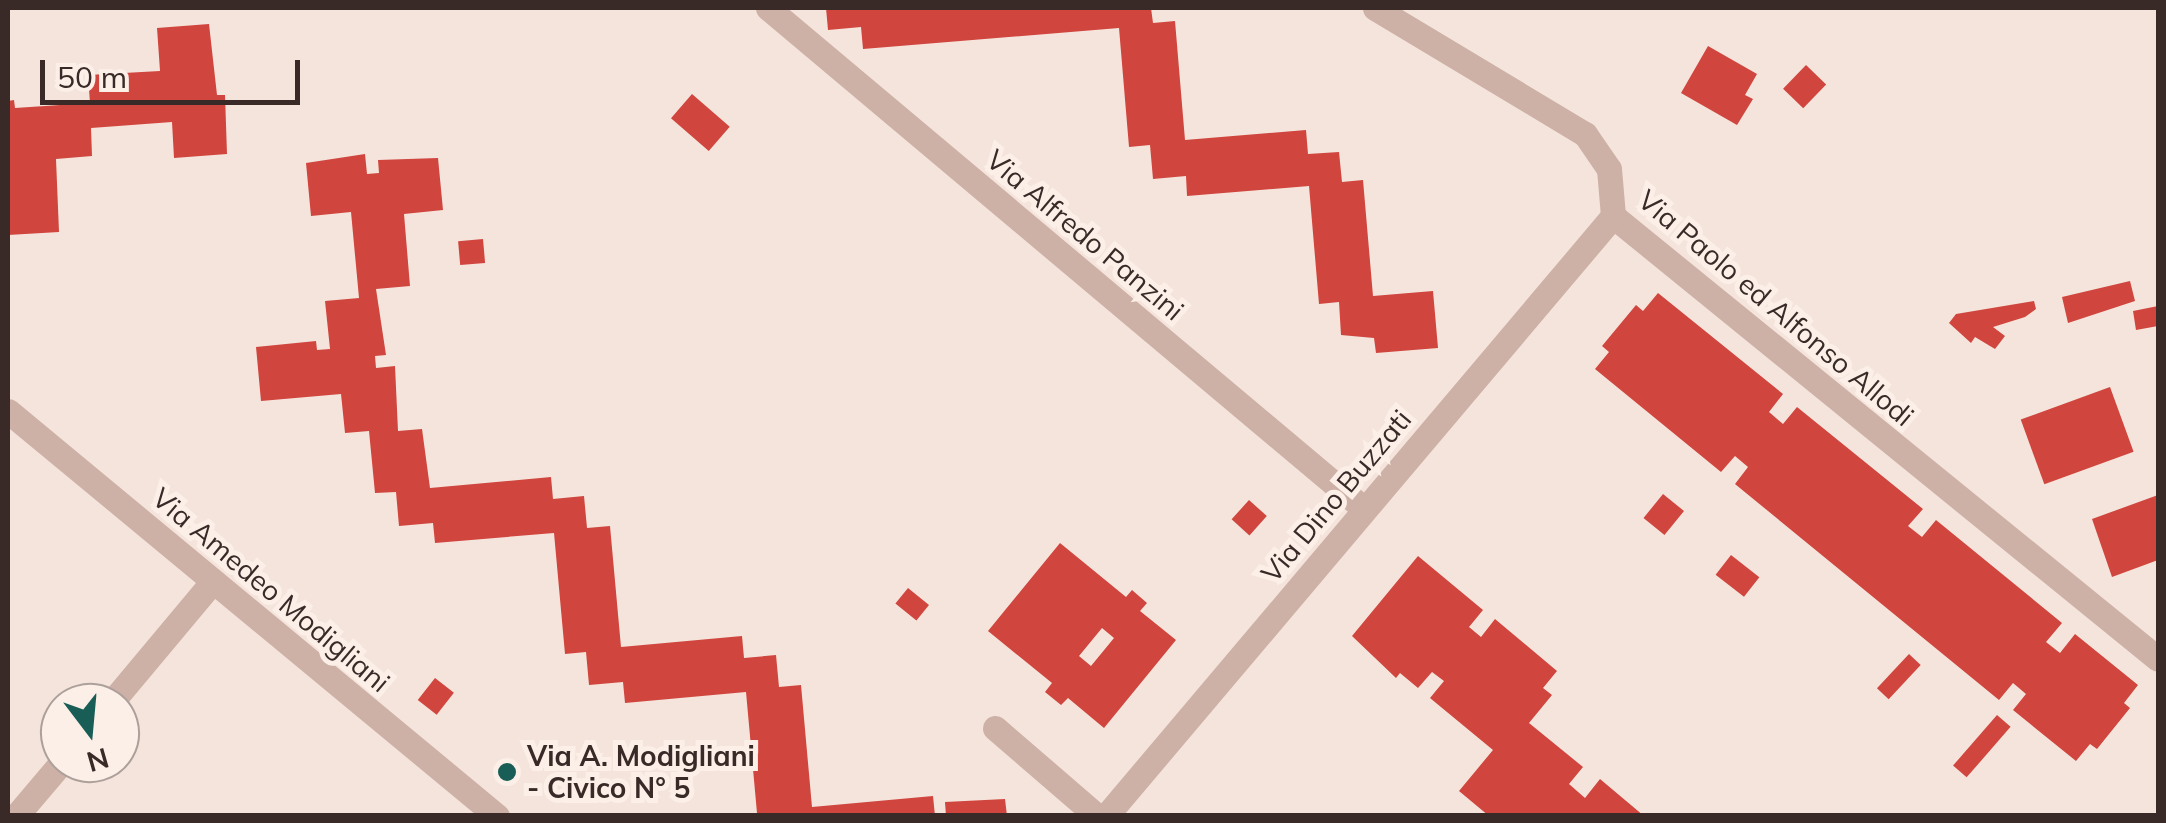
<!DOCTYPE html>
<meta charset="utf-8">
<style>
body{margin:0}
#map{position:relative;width:2166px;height:823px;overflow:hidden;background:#f4e4db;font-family:Mulish,sans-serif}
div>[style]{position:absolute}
.building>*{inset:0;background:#d0453e;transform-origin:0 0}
.minor>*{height:25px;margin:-12.5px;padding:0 12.5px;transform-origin:12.5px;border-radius:12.5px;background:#cdb0a6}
.dots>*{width:28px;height:28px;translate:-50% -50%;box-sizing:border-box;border:5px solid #fbefe8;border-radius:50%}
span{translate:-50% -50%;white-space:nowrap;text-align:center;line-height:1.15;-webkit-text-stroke:10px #fbefe8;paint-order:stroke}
.street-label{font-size:28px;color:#392a28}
.poi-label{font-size:28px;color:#392a28;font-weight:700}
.left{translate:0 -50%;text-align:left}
.frame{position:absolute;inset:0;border:10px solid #392a28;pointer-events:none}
.north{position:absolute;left:40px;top:683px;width:100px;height:100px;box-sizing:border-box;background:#fbefe8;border:2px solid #ada09b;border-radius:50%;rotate:164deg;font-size:28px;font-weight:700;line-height:40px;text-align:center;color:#392a28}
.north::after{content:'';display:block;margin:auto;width:35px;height:45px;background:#195e56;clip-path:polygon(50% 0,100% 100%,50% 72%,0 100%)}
.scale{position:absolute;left:40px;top:60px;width:260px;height:45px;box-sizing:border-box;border:5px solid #392a28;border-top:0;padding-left:12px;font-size:30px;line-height:35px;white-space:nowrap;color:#392a28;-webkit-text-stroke:8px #fbefe8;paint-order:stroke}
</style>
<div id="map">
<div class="building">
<div style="clip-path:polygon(826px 8px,1151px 8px,1153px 23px,1175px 21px,1185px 140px,1306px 130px,1308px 154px,1339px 152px,1342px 182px,1363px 180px,1373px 296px,1433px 291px,1438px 348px,1376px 353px,1374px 338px,1341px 335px,1339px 302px,1319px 304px,1309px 186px,1187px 196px,1186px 176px,1153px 179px,1150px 145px,1129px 147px,1119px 28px,863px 49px,861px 27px,828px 30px)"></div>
<div style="clip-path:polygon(209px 24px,217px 95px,225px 95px,227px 154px,174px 158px,172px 122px,91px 128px,92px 156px,56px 159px,59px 232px,8px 235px,8px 101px,14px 100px,15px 108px,90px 103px,88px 75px,160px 71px,157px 28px)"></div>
<div style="clip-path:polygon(1708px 46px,1757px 74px,1745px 95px,1753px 99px,1737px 125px,1681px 93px)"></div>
<div style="left:1806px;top:65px;width:28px;height:33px;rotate:44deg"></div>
<div style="left:692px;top:94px;width:50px;height:32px;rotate:41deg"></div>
<div style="clip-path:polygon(365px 154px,367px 174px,379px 173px,378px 160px,438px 158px,443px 210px,404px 214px,410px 286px,376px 289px,386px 355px,375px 356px,376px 368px,395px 366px,398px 431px,422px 429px,430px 488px,551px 477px,553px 499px,584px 496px,587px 528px,610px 526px,621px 647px,742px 636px,744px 658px,776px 655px,779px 687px,801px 685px,812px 807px,933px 796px,935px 816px,757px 813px,746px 692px,625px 703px,623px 682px,589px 685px,586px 652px,565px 654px,554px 533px,435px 543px,433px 523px,399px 526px,396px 492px,375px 493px,369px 431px,345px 433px,341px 394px,261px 401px,256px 347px,316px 341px,317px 350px,330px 349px,325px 301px,359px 298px,351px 212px,311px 216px,306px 163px)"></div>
<div style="left:483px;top:239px;width:24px;height:25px;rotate:85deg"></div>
<div style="clip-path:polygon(2130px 281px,2135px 301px,2068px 323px,2062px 297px)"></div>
<div style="clip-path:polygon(1658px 293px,1783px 394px,1769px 412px,1783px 424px,1797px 407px,1923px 509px,1908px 526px,1922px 537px,1936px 520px,2062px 623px,2046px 642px,2060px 653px,2075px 634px,2138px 685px,2124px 703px,2130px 708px,2097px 749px,2090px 744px,2076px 761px,2013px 710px,2026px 694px,2013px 683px,1999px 700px,1735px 484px,1748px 467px,1735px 456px,1721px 472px,1595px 369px,1609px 352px,1602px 346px,1636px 305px,1643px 311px)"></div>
<div style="clip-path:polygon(2034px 301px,2036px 309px,2025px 317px,1993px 327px,2005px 336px,1995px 349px,1975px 337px,1971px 343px,1949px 323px,1956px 314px)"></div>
<div style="clip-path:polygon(2158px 306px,2158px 326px,2136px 330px,2133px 311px)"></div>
<div style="left:2110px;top:387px;width:69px;height:95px;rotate:70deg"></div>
<div style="left:1663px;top:494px;width:27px;height:31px;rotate:39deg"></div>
<div style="clip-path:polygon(2158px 495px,2158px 560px,2112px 577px,2092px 519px)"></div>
<div style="left:1249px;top:500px;width:24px;height:26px;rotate:42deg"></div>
<div style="clip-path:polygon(evenodd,1060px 543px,1126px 597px,1132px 590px,1147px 603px,1140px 611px,1176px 640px,1104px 728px,1068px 698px,1061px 705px,1045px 692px,1052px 683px,988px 631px,1060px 543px,1102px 628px,1114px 638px,1091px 666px,1079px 656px,1102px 628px)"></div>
<div style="left:1731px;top:555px;width:36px;height:25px;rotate:38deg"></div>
<div style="clip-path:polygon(1418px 556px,1483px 610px,1469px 627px,1481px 637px,1495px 619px,1557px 671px,1543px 688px,1552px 695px,1529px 723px,1583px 767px,1569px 784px,1585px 798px,1600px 779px,1644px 816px,1489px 816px,1459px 791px,1493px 750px,1430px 698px,1444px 681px,1432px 672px,1418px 688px,1400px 673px,1396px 678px,1352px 636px)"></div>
<div style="left:908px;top:588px;width:27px;height:20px;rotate:39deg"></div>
<div style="left:1909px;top:654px;width:16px;height:47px;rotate:43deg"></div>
<div style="left:435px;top:678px;width:24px;height:28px;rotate:38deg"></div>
<div style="left:1997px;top:715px;width:18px;height:67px;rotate:41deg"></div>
<div style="clip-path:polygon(1005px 799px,1007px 816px,946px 816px,945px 802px)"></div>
</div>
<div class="minor">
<div style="left:768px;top:8px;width:777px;rotate:40.04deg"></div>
<div style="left:1375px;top:8px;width:245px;rotate:31deg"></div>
<div style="left:1585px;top:134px;width:42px;rotate:55.6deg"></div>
<div style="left:1609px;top:169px;width:47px;rotate:85.1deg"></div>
<div style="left:1613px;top:216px;width:702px;rotate:39.11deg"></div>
<div style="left:8px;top:411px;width:635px;rotate:39.63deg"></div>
<div style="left:111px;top:703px;width:159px;rotate:-50.1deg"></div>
<div style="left:995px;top:728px;width:135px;rotate:40.8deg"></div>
<div style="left:16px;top:816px;width:70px;rotate:-49.7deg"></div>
<div style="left:1106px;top:816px;width:786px;rotate:-49.8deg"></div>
</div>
<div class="dots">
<div style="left:507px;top:772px;background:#195e56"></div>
</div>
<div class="street-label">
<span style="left:1085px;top:235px;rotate:40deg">Via Alfredo Panzini</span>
<span style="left:1776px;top:308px;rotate:40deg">Via Paolo ed Alfonso Allodi</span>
<span style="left:1336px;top:496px;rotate:-50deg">Via Dino Buzzati</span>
<span style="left:271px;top:590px;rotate:40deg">Via Amedeo Modigliani</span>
</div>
<div class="poi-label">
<span class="left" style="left:527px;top:772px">Via A. Modigliani<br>- Civico N° 5</span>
</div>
<div class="frame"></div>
<div class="north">N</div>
<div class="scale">50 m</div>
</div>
